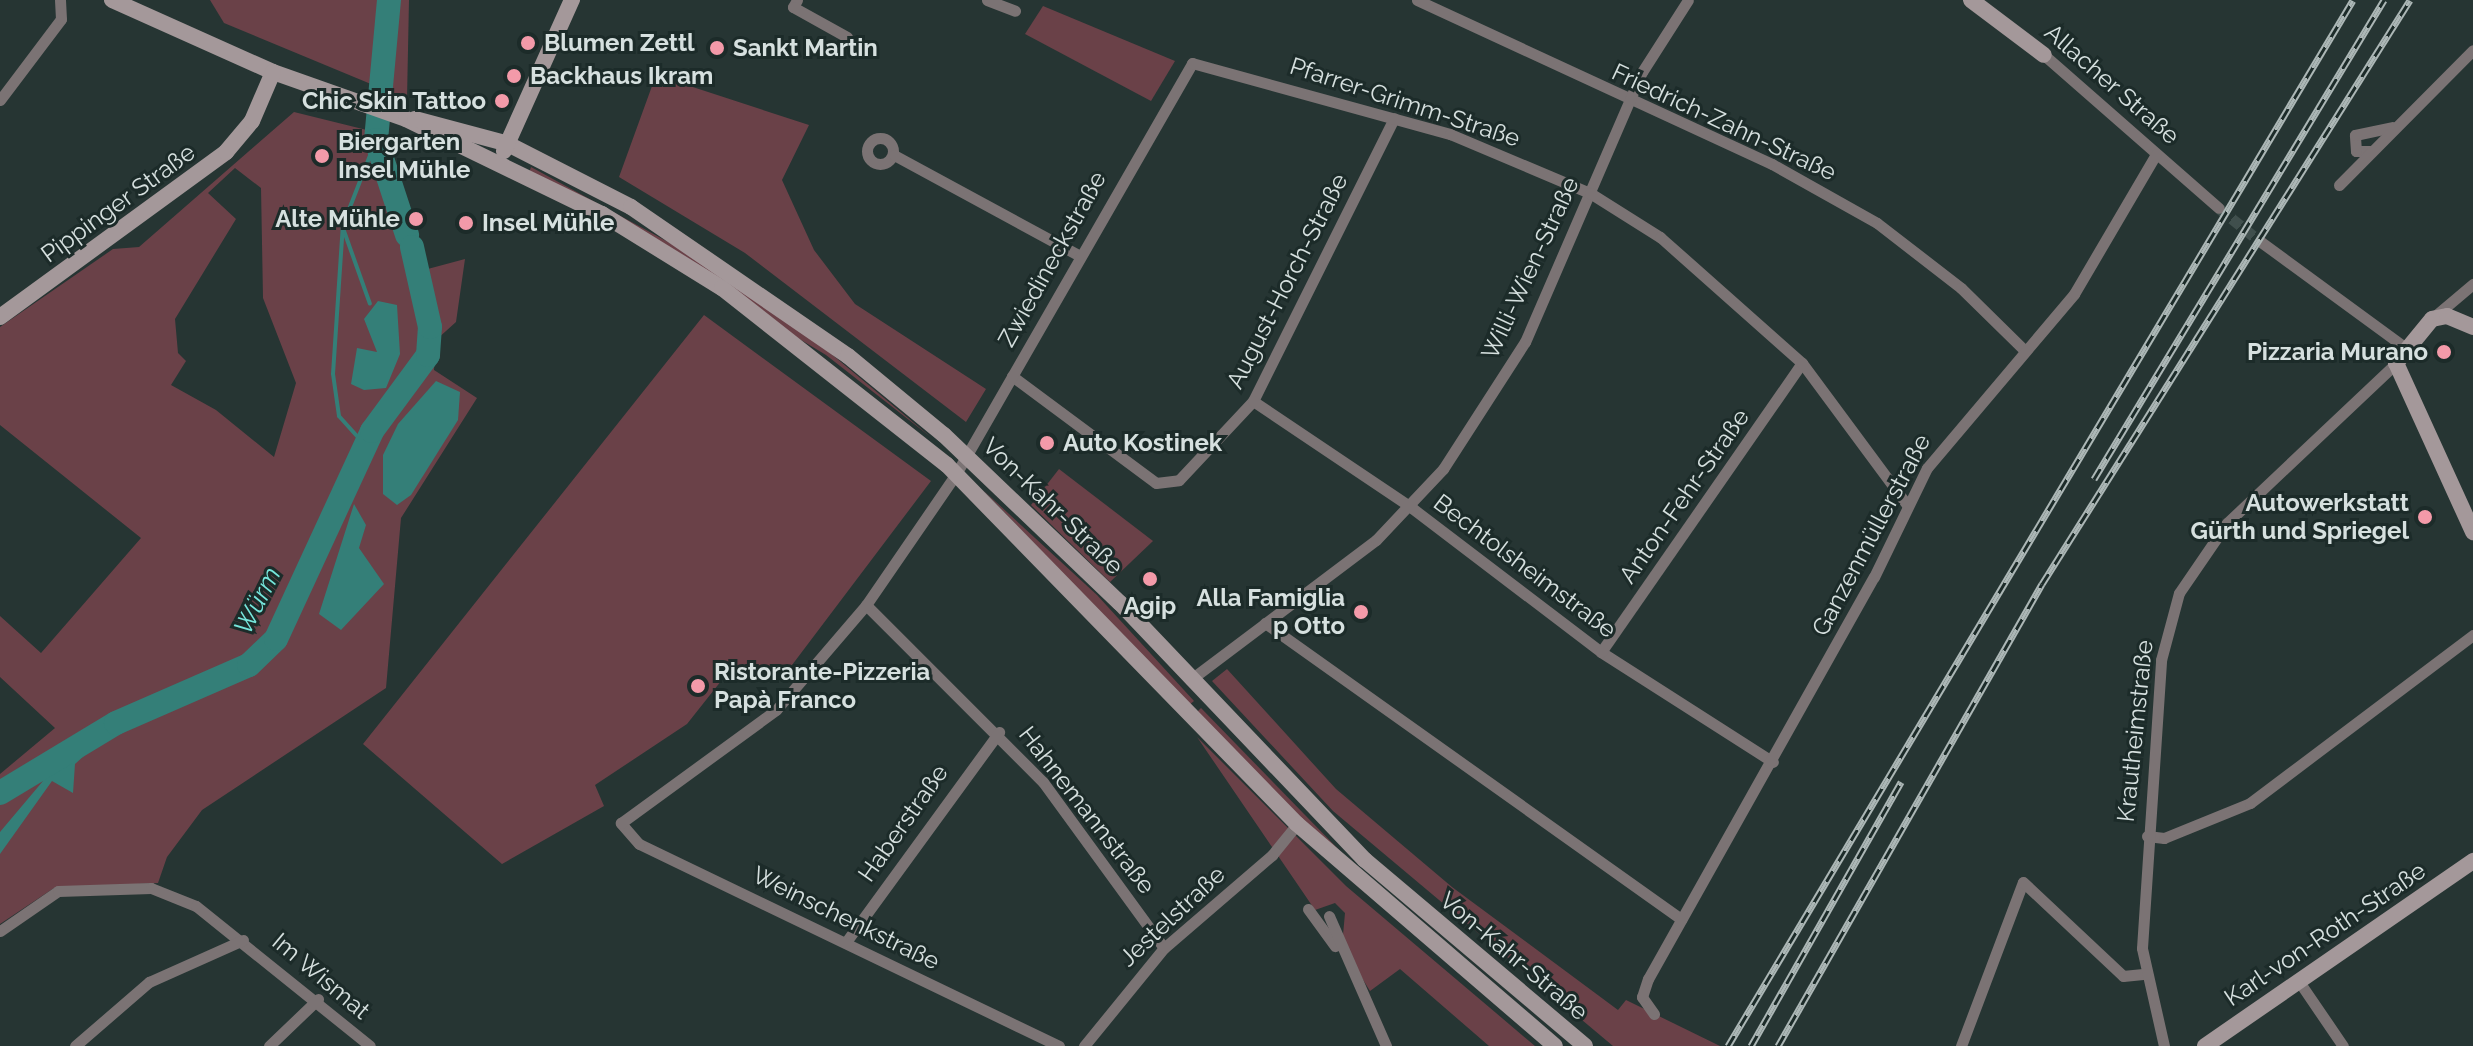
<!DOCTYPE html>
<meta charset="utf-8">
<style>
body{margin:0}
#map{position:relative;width:2473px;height:1046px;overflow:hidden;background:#263533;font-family:Raleway,sans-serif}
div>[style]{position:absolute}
.green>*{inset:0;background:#6a4148}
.water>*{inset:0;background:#347f78}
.stream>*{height:4px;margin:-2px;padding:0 2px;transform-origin:2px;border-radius:2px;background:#347f78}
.river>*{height:24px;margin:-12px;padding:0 12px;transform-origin:12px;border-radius:12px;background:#347f78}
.street-tunnel>*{height:11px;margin-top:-5.5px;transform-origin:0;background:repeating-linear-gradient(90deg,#404f4d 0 11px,transparent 0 16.5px)}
.street>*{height:11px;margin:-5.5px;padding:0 5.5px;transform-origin:5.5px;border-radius:5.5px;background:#7b7374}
.street>.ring{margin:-5.5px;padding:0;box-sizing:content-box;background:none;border:11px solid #7b7374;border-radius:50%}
.secondary>*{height:16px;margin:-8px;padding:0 8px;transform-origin:8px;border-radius:8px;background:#a4989a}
.rail>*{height:7px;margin-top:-3.5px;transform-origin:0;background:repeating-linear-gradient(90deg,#1c2b29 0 12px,#acb7b6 0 24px);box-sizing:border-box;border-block:2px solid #acb7b6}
.dots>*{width:22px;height:22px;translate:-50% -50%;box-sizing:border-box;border:4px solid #1c2b29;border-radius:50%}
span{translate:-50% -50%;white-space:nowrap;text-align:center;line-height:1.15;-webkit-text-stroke:6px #1c2b29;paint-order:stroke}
.poi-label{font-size:24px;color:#d6e0df;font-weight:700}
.left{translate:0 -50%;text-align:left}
.right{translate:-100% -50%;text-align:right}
.street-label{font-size:24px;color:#d6e0df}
.water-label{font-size:26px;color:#76e6dc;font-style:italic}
</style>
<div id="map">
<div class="green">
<div style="clip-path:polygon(210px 0,409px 0,407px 99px,224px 23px)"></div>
<div style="clip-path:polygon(1043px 6px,1175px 61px,1151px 101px,1025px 34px)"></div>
<div style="clip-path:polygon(656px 75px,809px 125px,782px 180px,814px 250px,855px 304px,986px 389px,966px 422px,745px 253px,619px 177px)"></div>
<div style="clip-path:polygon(evenodd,294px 112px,387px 135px,393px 183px,424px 270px,465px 259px,456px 322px,436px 340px,434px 370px,477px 398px,401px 518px,386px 688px,202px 810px,167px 857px,158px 883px,54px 888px,0 924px,0 774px,55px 728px,0 677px,0 616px,41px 653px,141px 538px,0 425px,0 327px,113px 249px,139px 247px,294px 112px,235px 168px,261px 188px,263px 298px,296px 383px,274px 457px,216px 410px,171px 385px,186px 361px,178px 353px,175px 319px,236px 219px,208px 193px,235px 168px)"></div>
<div style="clip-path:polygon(531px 167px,690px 254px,829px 352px,932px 438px,826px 355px,528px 176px)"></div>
<div style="clip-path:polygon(704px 315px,931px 481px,786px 673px,729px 671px,687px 724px,595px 785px,604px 806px,502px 864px,363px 744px)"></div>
<div style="clip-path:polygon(1059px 469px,1153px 541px,1110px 582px,1031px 505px)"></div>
<div style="clip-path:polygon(983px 490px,1097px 595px,1194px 701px,1189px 705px)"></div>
<div style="clip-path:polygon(1227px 669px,1336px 789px,1452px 887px,1618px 1010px,1626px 1000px,1720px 1046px,1613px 1046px,1333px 811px,1212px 681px)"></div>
<div style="clip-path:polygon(1201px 708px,1340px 851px,1337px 854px,1197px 712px)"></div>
<div style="clip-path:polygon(1197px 737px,1346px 886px,1535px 1046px,1489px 1046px,1400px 969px,1370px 991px,1342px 946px,1345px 913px,1335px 903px,1315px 910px)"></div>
</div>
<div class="water">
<div style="clip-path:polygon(378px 301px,397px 305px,400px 354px,386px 388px,364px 390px,351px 384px,357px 348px,377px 352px,364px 319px)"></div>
<div style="clip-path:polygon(436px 381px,460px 392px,458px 420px,411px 495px,397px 505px,383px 494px,383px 455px,398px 424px)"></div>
<div style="clip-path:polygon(354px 504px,366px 525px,359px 548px,384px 584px,341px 630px,319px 614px)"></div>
<div style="clip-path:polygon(77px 740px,86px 754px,75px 764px,73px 793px,52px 781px,0 854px,0 832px,43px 781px,25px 785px,0 804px,0 791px)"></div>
</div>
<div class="stream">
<div style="left:344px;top:231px;width:77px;rotate:70.4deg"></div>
<div style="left:365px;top:445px;width:39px;rotate:-132deg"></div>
<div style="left:339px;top:416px;width:42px;rotate:-98.1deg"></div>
<div style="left:333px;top:374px;width:149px;rotate:-86.2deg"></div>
<div style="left:343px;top:225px;width:91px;rotate:-68.8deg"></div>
</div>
<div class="river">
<div style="left:389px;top:0;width:141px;rotate:95.3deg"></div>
<div style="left:376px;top:140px;width:100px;rotate:71.9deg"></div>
<div style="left:0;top:793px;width:135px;rotate:-31.1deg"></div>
<div style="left:116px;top:723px;width:145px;rotate:-23.6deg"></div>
<div style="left:249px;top:665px;width:37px;rotate:-44deg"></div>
<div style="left:276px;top:639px;width:229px;rotate:-65.2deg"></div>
<div style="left:372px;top:431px;width:94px;rotate:-53.6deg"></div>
<div style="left:428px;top:355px;width:28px;rotate:-86deg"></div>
<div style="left:430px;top:327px;width:82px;rotate:-102.7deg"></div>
</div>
<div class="street-tunnel">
<div style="left:2219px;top:208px;width:54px;rotate:39deg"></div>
</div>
<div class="street">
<div style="left:797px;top:0;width:8px;rotate:120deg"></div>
<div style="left:793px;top:7px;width:62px;rotate:29.1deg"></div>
<div style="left:987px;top:0;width:30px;rotate:21deg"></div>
<div style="left:1417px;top:0;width:391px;rotate:24.8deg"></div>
<div style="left:1772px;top:164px;width:120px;rotate:29.3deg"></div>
<div style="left:1877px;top:223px;width:106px;rotate:37.7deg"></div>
<div style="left:1961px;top:288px;width:88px;rotate:44.5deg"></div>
<div style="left:2044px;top:55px;width:232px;rotate:41.2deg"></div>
<div style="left:0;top:100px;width:101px;rotate:-53deg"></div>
<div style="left:61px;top:19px;width:19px;rotate:-93deg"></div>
<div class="ring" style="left:867px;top:138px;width:15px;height:15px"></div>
<div style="left:2370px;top:151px;width:14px;rotate:180deg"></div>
<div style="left:2356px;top:151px;width:16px;rotate:-94deg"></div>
<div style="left:2355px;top:135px;width:38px;rotate:-12deg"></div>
<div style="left:894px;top:155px;width:212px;rotate:28.5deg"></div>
<div style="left:2339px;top:185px;width:190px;rotate:-45.2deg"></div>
<div style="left:2261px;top:242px;width:181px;rotate:36.2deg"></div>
<div style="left:2435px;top:316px;width:50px;rotate:-40.1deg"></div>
<div style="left:1012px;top:376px;width:179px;rotate:36.6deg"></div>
<div style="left:1156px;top:483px;width:23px;rotate:-7deg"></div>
<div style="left:1179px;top:480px;width:108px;rotate:-46.9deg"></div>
<div style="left:1253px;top:401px;width:316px;rotate:-63.5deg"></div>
<div style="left:1253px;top:401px;width:192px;rotate:33.9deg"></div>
<div style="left:1412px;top:508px;width:238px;rotate:37.3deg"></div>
<div style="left:1601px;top:652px;width:204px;rotate:32.6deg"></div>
<div style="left:866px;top:605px;width:250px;rotate:45deg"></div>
<div style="left:1043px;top:782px;width:205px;rotate:53.9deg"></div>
<div style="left:1265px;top:623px;width:511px;rotate:35.43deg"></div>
<div style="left:1601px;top:652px;width:352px;rotate:-55.2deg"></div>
<div style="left:1190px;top:680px;width:233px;rotate:-37deg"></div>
<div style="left:1376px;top:540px;width:98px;rotate:-46.7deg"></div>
<div style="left:1443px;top:469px;width:151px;rotate:-57.2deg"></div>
<div style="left:1525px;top:342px;width:294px;rotate:-66.6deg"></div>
<div style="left:1642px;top:72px;width:85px;rotate:-57.4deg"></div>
<div style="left:2147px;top:836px;width:17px;rotate:7deg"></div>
<div style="left:2164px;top:838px;width:93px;rotate:-22.1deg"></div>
<div style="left:2250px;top:803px;width:279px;rotate:-37deg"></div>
<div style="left:1308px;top:909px;width:46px;rotate:53.9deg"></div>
<div style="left:1329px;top:916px;width:142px;rotate:66.3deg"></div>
<div style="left:0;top:931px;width:70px;rotate:-34.6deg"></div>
<div style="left:58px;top:891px;width:93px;rotate:-1.8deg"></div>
<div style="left:151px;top:888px;width:48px;rotate:21.8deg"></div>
<div style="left:196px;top:906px;width:223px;rotate:38.8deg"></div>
<div style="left:846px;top:942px;width:260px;rotate:-53.9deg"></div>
<div style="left:2300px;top:983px;width:76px;rotate:55.7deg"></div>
<div style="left:1654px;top:1014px;width:21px;rotate:-125deg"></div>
<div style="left:1642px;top:997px;width:19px;rotate:-72deg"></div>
<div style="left:1648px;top:979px;width:461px;rotate:-60.7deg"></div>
<div style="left:1874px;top:577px;width:121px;rotate:-64.1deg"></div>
<div style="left:1927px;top:468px;width:228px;rotate:-49.8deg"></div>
<div style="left:2074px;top:294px;width:162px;rotate:-59.6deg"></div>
<div style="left:75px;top:1046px;width:98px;rotate:-40.9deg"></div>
<div style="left:149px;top:982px;width:103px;rotate:-24.1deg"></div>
<div style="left:269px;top:1046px;width:68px;rotate:-43.8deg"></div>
<div style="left:1059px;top:1046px;width:466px;rotate:-154.3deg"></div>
<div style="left:639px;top:844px;width:28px;rotate:-131deg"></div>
<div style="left:621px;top:823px;width:192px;rotate:-36.1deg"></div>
<div style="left:776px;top:710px;width:138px;rotate:-49.4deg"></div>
<div style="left:866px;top:605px;width:159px;rotate:-55.5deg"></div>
<div style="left:956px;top:474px;width:474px;rotate:-60.1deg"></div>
<div style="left:1192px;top:63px;width:268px;rotate:15.4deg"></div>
<div style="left:1450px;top:134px;width:152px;rotate:22.9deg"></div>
<div style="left:1590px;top:193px;width:83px;rotate:32.2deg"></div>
<div style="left:1660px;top:237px;width:190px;rotate:41.6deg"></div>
<div style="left:1802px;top:363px;width:177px;rotate:53.5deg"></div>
<div style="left:1084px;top:1046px;width:127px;rotate:-50.8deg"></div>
<div style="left:1164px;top:948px;width:143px;rotate:-40.7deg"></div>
<div style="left:1272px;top:855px;width:40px;rotate:-51deg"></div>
<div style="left:1961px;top:1046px;width:175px;rotate:-69.3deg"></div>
<div style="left:2023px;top:882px;width:137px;rotate:43.2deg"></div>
<div style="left:2123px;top:976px;width:20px;rotate:-6deg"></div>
<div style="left:2164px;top:1046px;width:100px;rotate:-102.7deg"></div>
<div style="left:2142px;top:948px;width:289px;rotate:-86.2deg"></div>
<div style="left:2161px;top:660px;width:69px;rotate:-75deg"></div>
<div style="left:2179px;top:593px;width:85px;rotate:-55.6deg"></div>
<div style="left:2227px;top:523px;width:233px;rotate:-43.4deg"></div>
</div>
<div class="secondary">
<div style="left:112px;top:0;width:176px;rotate:24.1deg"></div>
<div style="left:273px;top:72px;width:141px;rotate:19.5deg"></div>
<div style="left:406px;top:119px;width:218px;rotate:25.9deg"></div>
<div style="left:602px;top:214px;width:141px;rotate:31.7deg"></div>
<div style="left:722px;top:288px;width:286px;rotate:38.2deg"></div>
<div style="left:947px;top:465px;width:501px;rotate:45.73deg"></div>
<div style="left:1297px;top:824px;width:340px;rotate:40.7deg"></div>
<div style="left:1971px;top:0;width:91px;rotate:37deg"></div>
<div style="left:415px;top:119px;width:96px;rotate:15deg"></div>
<div style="left:508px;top:144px;width:138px;rotate:27.1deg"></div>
<div style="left:631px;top:207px;width:263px;rotate:34.5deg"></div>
<div style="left:848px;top:356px;width:124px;rotate:39.5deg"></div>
<div style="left:944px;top:435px;width:243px;rotate:43.7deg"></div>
<div style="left:1120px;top:603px;width:355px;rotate:46.4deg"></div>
<div style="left:1365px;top:860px;width:288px;rotate:40.2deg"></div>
<div style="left:504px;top:151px;width:166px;rotate:-65.8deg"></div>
<div style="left:0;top:317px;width:280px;rotate:-36.1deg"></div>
<div style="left:226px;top:152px;width:40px;rotate:-50deg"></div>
<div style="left:252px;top:121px;width:53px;rotate:-66.8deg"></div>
<div style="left:2473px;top:327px;width:28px;rotate:-157deg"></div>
<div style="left:2447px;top:316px;width:15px;rotate:169deg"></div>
<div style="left:2432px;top:319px;width:57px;rotate:129.3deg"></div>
<div style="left:2396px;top:363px;width:186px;rotate:65.5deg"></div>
<div style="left:2205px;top:1046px;width:326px;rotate:-34.6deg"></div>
</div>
<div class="rail">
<div style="left:2094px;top:479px;width:560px;rotate:-58.81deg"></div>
<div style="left:1728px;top:1046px;width:1218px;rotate:-59.14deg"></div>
<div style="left:1751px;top:1046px;width:304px;rotate:-60.4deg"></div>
<div style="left:1778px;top:1046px;width:532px;rotate:-60.26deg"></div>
<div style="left:2042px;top:584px;width:690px;rotate:-57.78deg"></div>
</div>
<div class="dots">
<div style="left:528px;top:43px;background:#f39aa9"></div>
<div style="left:717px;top:48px;background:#f39aa9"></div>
<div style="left:514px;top:76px;background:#f39aa9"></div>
<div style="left:502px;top:101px;background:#f39aa9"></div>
<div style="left:322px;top:156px;background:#f39aa9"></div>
<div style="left:416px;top:219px;background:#f39aa9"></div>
<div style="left:466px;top:223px;background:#f39aa9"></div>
<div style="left:2444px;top:352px;background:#f39aa9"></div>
<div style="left:1047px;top:443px;background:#f39aa9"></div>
<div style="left:2425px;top:517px;background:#f39aa9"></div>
<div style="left:1150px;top:579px;background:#f39aa9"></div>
<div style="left:1361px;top:612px;background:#f39aa9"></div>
<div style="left:698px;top:686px;background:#f39aa9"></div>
</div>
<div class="poi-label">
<span class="left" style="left:544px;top:43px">Blumen Zettl</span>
<span class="left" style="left:733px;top:48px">Sankt Martin</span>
<span class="left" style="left:530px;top:76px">Backhaus Ikram</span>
<span class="right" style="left:486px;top:101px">Chic Skin Tattoo</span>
<span class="left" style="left:338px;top:156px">Biergarten<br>Insel Mühle</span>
<span class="right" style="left:400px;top:219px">Alte Mühle</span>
<span class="left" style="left:482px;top:223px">Insel Mühle</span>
<span class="right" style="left:2428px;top:352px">Pizzaria Murano</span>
<span class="left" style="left:1063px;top:443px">Auto Kostinek</span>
<span class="right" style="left:2409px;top:517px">Autowerkstatt<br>Gürth und Spriegel</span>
<span class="right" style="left:1345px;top:612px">Alla Famiglia<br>p Otto</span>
<span style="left:1150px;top:606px">Agip</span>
<span class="left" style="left:714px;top:686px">Ristorante-Pizzeria<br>Papà Franco</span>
</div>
<div class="street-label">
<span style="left:2112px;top:84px;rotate:41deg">Allacher Straße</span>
<span style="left:1405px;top:102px;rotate:18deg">Pfarrer-Grimm-Straße</span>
<span style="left:1724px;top:122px;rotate:25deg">Friedrich-Zahn-Straße</span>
<span style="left:118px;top:203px;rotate:-36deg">Pippinger Straße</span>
<span style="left:1052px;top:259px;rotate:-61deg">Zwiedineckstraße</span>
<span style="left:1530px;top:268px;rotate:-65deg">Willi-Wien-Straße</span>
<span style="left:1287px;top:281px;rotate:-63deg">August-Horch-Straße</span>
<span style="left:1684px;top:496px;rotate:-55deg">Anton-Fehr-Straße</span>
<span style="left:1053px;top:506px;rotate:44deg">Von-Kahr-Straße</span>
<span style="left:1871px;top:535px;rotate:-62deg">Ganzenmüllerstraße</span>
<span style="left:1525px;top:566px;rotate:37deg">Bechtolsheimstraße</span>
<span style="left:2135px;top:731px;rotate:-84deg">Krautheimstraße</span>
<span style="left:1087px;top:810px;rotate:52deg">Hahnemannstraße</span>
<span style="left:903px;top:823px;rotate:-55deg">Haberstraße</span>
<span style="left:1172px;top:916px;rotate:-43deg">Jestelstraße</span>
<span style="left:846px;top:918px;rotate:26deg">Weinschenkstraße</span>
<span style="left:2325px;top:934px;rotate:-34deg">Karl-von-Roth-Straße</span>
<span style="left:1514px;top:956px;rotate:40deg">Von-Kahr-Straße</span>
<span style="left:321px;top:976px;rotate:40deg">Im Wismat</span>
</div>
<div class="water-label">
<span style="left:258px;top:601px;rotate:-63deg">Würm</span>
</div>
</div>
